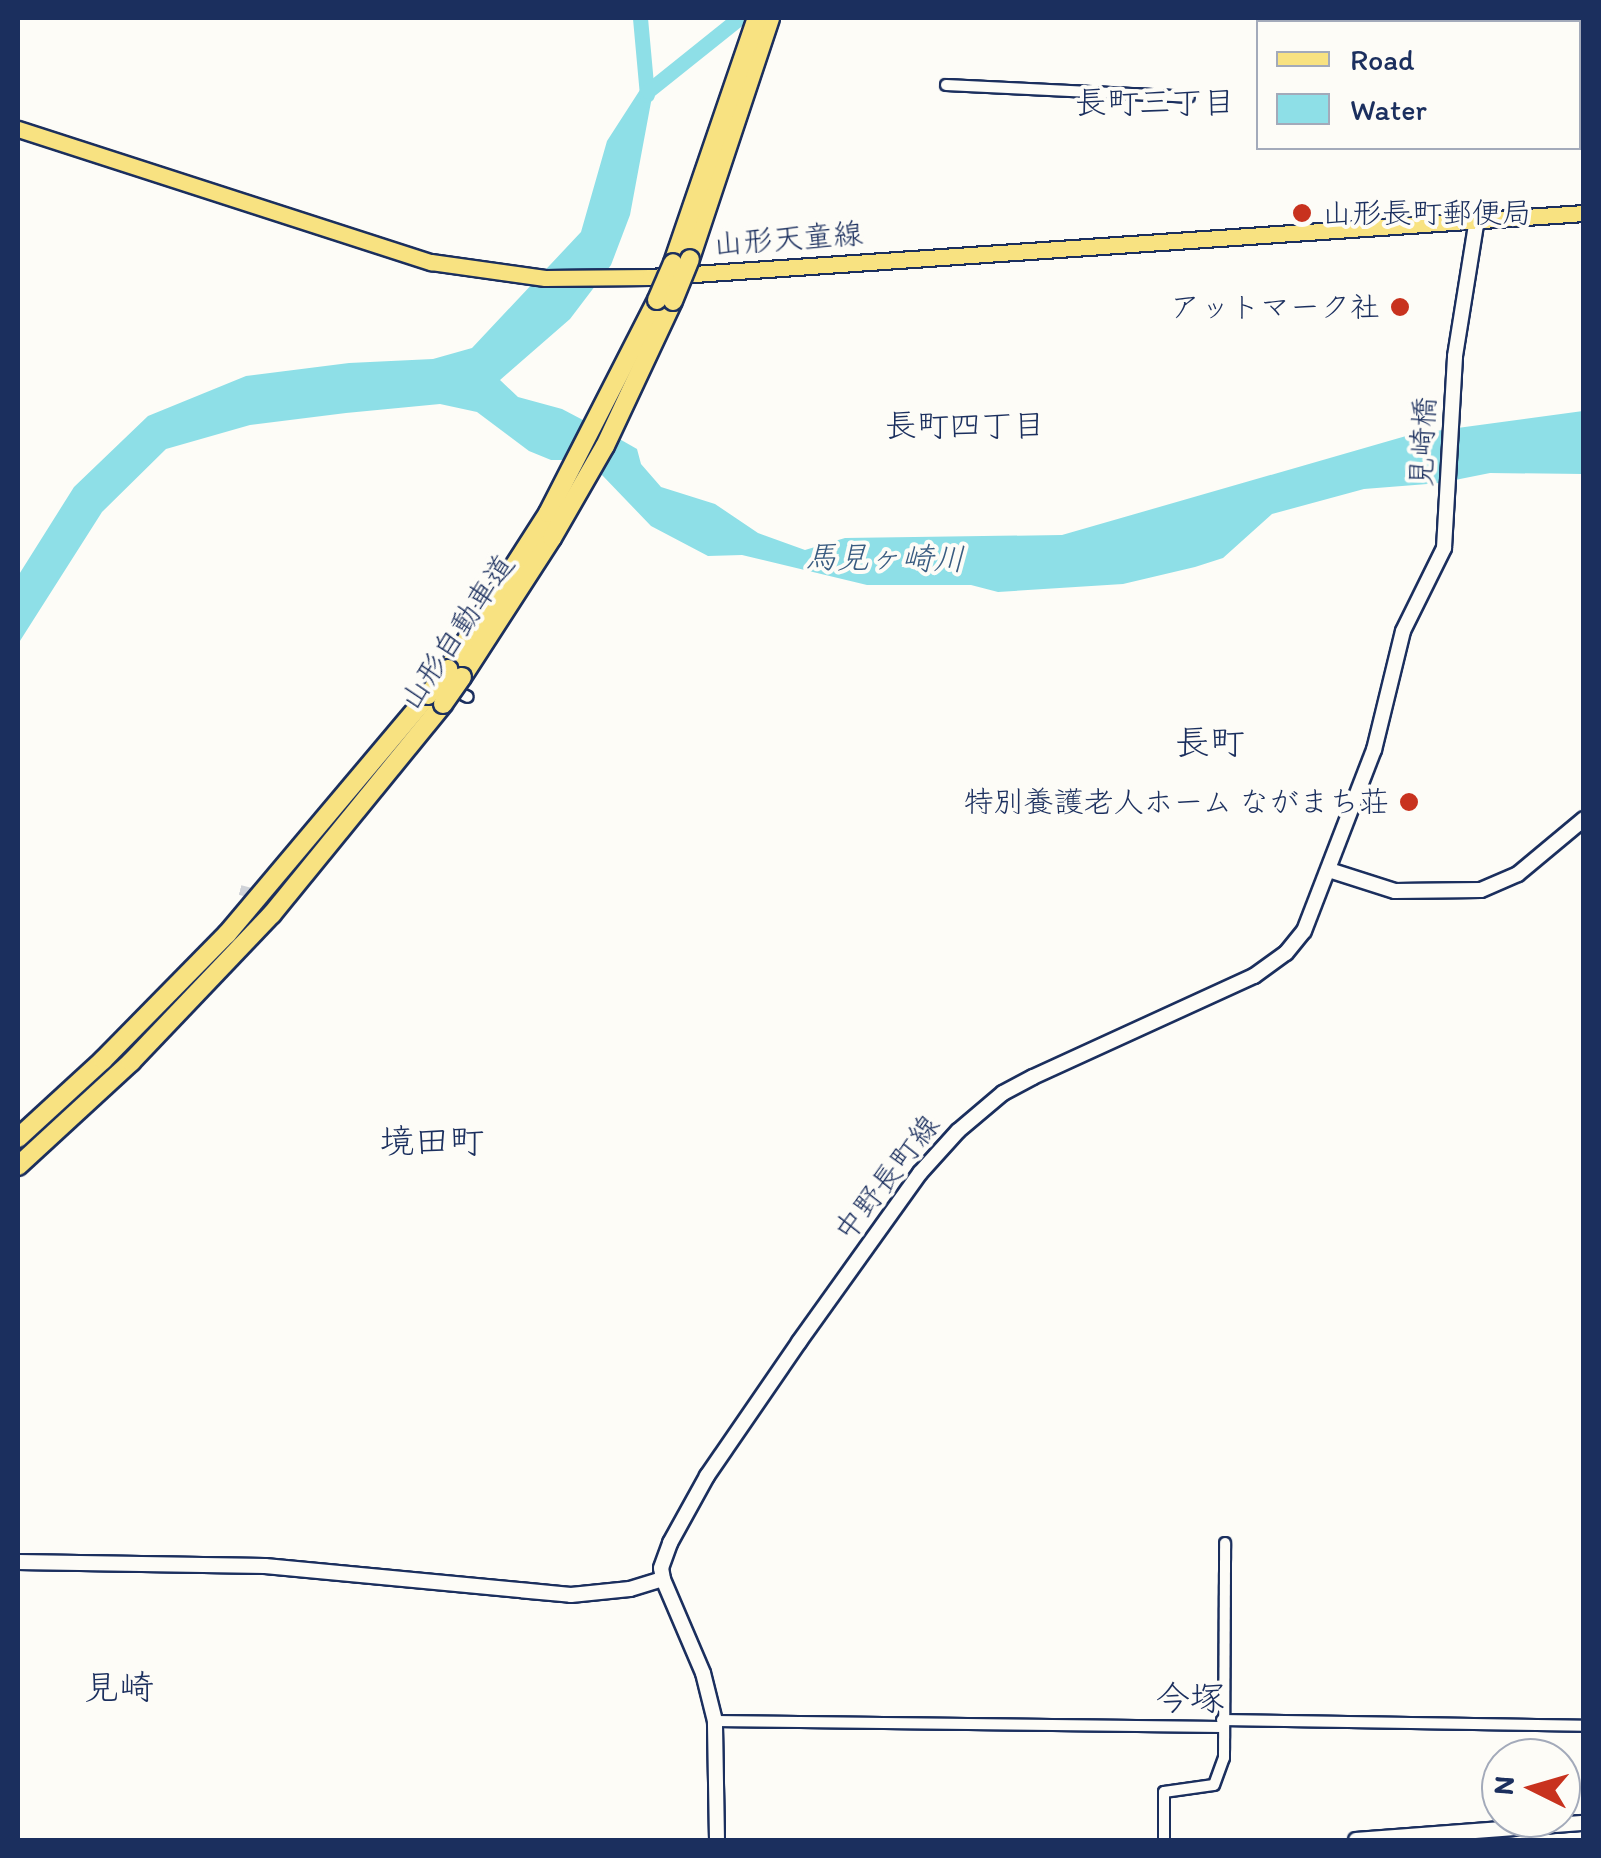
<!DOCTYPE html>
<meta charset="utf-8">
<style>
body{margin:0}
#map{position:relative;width:1601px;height:1858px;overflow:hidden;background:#fdfcf7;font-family:Itim,"Klee One",sans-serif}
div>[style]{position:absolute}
.water>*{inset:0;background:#8edfe7}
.river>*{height:15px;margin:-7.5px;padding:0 7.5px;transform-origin:7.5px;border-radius:7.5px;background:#8edfe7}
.street-tunnel>*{height:10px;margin-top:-5px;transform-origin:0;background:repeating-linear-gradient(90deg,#d0d3d8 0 10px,transparent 0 15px)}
.roads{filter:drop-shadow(2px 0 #1b2f5e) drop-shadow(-2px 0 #1b2f5e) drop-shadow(0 2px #1b2f5e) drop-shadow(0 -2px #1b2f5e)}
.street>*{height:10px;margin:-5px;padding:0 5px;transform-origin:5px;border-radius:5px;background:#fdfcf7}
.secondary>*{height:14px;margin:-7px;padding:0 7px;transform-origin:7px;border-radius:7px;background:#fdfcf7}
.primary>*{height:15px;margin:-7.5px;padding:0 7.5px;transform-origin:7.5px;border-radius:7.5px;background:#f8e281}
.highway>*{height:18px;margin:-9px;padding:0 9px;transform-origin:9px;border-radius:9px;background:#f8e281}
.bridges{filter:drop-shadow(2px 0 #1b2f5e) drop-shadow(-2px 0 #1b2f5e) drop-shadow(0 2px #1b2f5e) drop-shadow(0 -2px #1b2f5e)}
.highway-bridge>*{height:18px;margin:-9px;padding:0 9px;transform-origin:9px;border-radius:9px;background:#f8e281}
.dots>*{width:28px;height:28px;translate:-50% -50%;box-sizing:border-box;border:5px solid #fdfcf7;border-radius:50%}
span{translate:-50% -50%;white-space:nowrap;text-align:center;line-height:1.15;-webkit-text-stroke:8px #fdfcf7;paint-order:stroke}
.poi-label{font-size:30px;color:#1b2f5e}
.left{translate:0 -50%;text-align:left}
.right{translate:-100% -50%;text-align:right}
.street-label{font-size:30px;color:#1b2f5e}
.neighbourhood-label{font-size:32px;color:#1b2f5e}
.water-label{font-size:32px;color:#385b80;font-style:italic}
.quarter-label{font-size:35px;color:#1b2f5e}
.frame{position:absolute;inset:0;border:20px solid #1b2f5e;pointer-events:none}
.legend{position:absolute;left:1256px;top:20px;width:325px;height:130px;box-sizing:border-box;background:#fdfcf7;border:2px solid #a3aaba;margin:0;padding:12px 18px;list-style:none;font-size:30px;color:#1b2f5e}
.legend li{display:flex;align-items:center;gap:20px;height:50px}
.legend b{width:50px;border:2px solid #a3aaba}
.north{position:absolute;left:1481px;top:1738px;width:100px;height:100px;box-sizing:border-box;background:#fdfcf7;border:2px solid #a3aaba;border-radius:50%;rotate:275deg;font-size:28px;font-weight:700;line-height:40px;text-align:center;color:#1b2f5e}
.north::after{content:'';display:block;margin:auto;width:35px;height:45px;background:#c8321e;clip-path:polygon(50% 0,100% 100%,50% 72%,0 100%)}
</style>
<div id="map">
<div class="water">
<div style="clip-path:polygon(647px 79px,654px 86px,630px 215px,611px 265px,570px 319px,500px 380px,518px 397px,562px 409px,623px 441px,637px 449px,641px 464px,661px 487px,715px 504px,758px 533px,805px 550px,845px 538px,1062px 535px,1413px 434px,1583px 411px,1583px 474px,1490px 473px,1440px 483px,1364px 489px,1272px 514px,1223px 558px,1195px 567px,1123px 584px,998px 592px,971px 585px,867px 585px,742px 555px,708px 556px,651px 526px,602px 475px,569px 460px,551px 460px,529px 451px,477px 412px,440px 404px,346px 413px,250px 425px,166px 449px,102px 512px,18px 644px,18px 576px,74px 487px,148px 416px,246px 376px,349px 363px,433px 359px,472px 348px,581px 232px,607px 141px)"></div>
</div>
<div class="river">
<div style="left:640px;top:18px;width:77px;rotate:84.8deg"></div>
<div style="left:648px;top:91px;width:117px;rotate:-38.7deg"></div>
</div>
<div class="street-tunnel">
<div style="left:423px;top:670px;width:21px;rotate:31deg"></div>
<div style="left:240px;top:890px;width:24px;rotate:15deg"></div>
</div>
<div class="roads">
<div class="street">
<div style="left:946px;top:85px;width:243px;rotate:2.8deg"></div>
<div style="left:464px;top:695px;width:4px;rotate:27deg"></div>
<div style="left:1222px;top:1720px;width:362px;rotate:0.9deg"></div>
<div style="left:715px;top:1721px;width:508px;rotate:0.68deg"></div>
<div style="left:1164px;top:1840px;width:48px;rotate:-90deg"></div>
<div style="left:1164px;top:1792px;width:50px;rotate:-8deg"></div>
<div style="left:1214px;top:1785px;width:29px;rotate:-70deg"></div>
<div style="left:1224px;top:1758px;width:215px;rotate:-89.7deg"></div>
</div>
<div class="secondary">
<div style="left:1329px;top:870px;width:69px;rotate:17.7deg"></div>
<div style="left:1395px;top:891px;width:86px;rotate:-0.7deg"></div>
<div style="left:1481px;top:890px;width:40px;rotate:-23.4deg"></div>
<div style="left:1518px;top:874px;width:86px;rotate:-39.8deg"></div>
<div style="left:18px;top:1562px;width:247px;rotate:0.9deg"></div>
<div style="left:265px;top:1566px;width:307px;rotate:5.4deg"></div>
<div style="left:571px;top:1595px;width:59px;rotate:-5.8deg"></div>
<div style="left:630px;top:1589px;width:34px;rotate:-17deg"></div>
<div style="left:717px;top:1840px;width:119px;rotate:-91deg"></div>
<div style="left:715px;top:1721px;width:49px;rotate:-104deg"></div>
<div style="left:703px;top:1673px;width:102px;rotate:-113.1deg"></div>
<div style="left:663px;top:1579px;width:11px;rotate:-100deg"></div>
<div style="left:661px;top:1568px;width:27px;rotate:-70deg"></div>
<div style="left:670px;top:1543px;width:77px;rotate:-61.1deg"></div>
<div style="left:707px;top:1476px;width:163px;rotate:-55.5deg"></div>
<div style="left:799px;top:1342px;width:208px;rotate:-54.4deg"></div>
<div style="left:920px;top:1173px;width:57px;rotate:-47.9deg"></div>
<div style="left:958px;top:1131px;width:59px;rotate:-40.2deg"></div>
<div style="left:1003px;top:1093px;width:34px;rotate:-28deg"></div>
<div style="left:1033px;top:1077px;width:243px;rotate:-24.6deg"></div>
<div style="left:1254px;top:976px;width:39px;rotate:-36deg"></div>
<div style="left:1286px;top:953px;width:28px;rotate:-51deg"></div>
<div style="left:1304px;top:931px;width:194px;rotate:-68.9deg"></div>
<div style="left:1374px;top:750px;width:122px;rotate:-76.3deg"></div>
<div style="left:1403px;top:631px;width:93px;rotate:-63.7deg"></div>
<div style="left:1444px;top:548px;width:192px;rotate:-86.7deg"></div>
<div style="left:1455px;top:356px;width:140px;rotate:-80.9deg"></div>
<div style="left:1356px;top:1840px;width:229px;rotate:-4.3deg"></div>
</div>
<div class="primary">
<div style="left:18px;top:129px;width:434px;rotate:17.9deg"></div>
<div style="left:431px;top:262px;width:115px;rotate:8deg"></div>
<div style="left:545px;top:278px;width:105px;rotate:-0.5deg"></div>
<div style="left:650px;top:277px;width:936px;rotate:-3.92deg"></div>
</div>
<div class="highway">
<div style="left:690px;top:259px;width:254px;rotate:-71.6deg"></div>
<div style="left:673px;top:263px;width:259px;rotate:-71.1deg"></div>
<div style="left:448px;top:669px;width:185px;rotate:-57.3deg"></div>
<div style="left:548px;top:513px;width:239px;rotate:-62.9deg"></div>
<div style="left:462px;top:677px;width:166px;rotate:-57.1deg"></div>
<div style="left:552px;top:538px;width:106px;rotate:-60.1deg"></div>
<div style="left:605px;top:446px;width:160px;rotate:-64.9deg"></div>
<div style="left:18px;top:1138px;width:115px;rotate:-42.5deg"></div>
<div style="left:103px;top:1060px;width:177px;rotate:-45.5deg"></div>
<div style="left:227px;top:934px;width:312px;rotate:-49.9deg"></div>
<div style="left:18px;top:1166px;width:154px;rotate:-42.6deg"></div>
<div style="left:131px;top:1062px;width:204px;rotate:-46.4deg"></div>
<div style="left:272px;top:914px;width:271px;rotate:-50.8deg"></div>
</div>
</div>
<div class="bridges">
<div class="highway-bridge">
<div style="left:657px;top:300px;width:40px;rotate:-66.6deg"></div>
<div style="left:673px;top:301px;width:45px;rotate:-68deg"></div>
<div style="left:428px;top:695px;width:33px;rotate:-52deg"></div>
<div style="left:443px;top:704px;width:33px;rotate:-55deg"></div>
</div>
</div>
<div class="dots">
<div style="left:1302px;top:213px;background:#c8321e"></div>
<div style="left:1400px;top:307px;background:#c8321e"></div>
<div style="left:1409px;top:802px;background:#c8321e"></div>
</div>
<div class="poi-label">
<span class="left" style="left:1322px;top:213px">山形長町郵便局</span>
<span class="right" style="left:1380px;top:307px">アットマーク社</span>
<span class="right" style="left:1389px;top:802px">特別養護老人ホーム ながまち荘</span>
</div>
<div class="street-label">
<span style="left:788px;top:239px;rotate:-4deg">山形天童線</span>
<span style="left:1423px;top:442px;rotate:-87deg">見崎橋</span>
<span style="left:457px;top:632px;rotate:-56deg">山形自動車道</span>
<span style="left:887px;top:1178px;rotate:-52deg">中野長町線</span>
</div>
<div class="neighbourhood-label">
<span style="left:1155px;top:102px">長町三丁目</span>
<span style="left:965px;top:425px">長町四丁目</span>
</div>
<div class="water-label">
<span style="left:885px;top:558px;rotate:1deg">馬見ヶ崎川</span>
</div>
<div class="quarter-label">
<span style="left:1210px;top:742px">長町</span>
<span style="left:432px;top:1141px">境田町</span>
<span style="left:119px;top:1687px">見崎</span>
<span style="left:1190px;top:1698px">今塚</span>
</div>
<div class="frame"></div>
<ul class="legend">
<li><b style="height:12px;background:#f8e281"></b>Road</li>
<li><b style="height:28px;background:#8edfe7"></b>Water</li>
</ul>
<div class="north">N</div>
</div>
